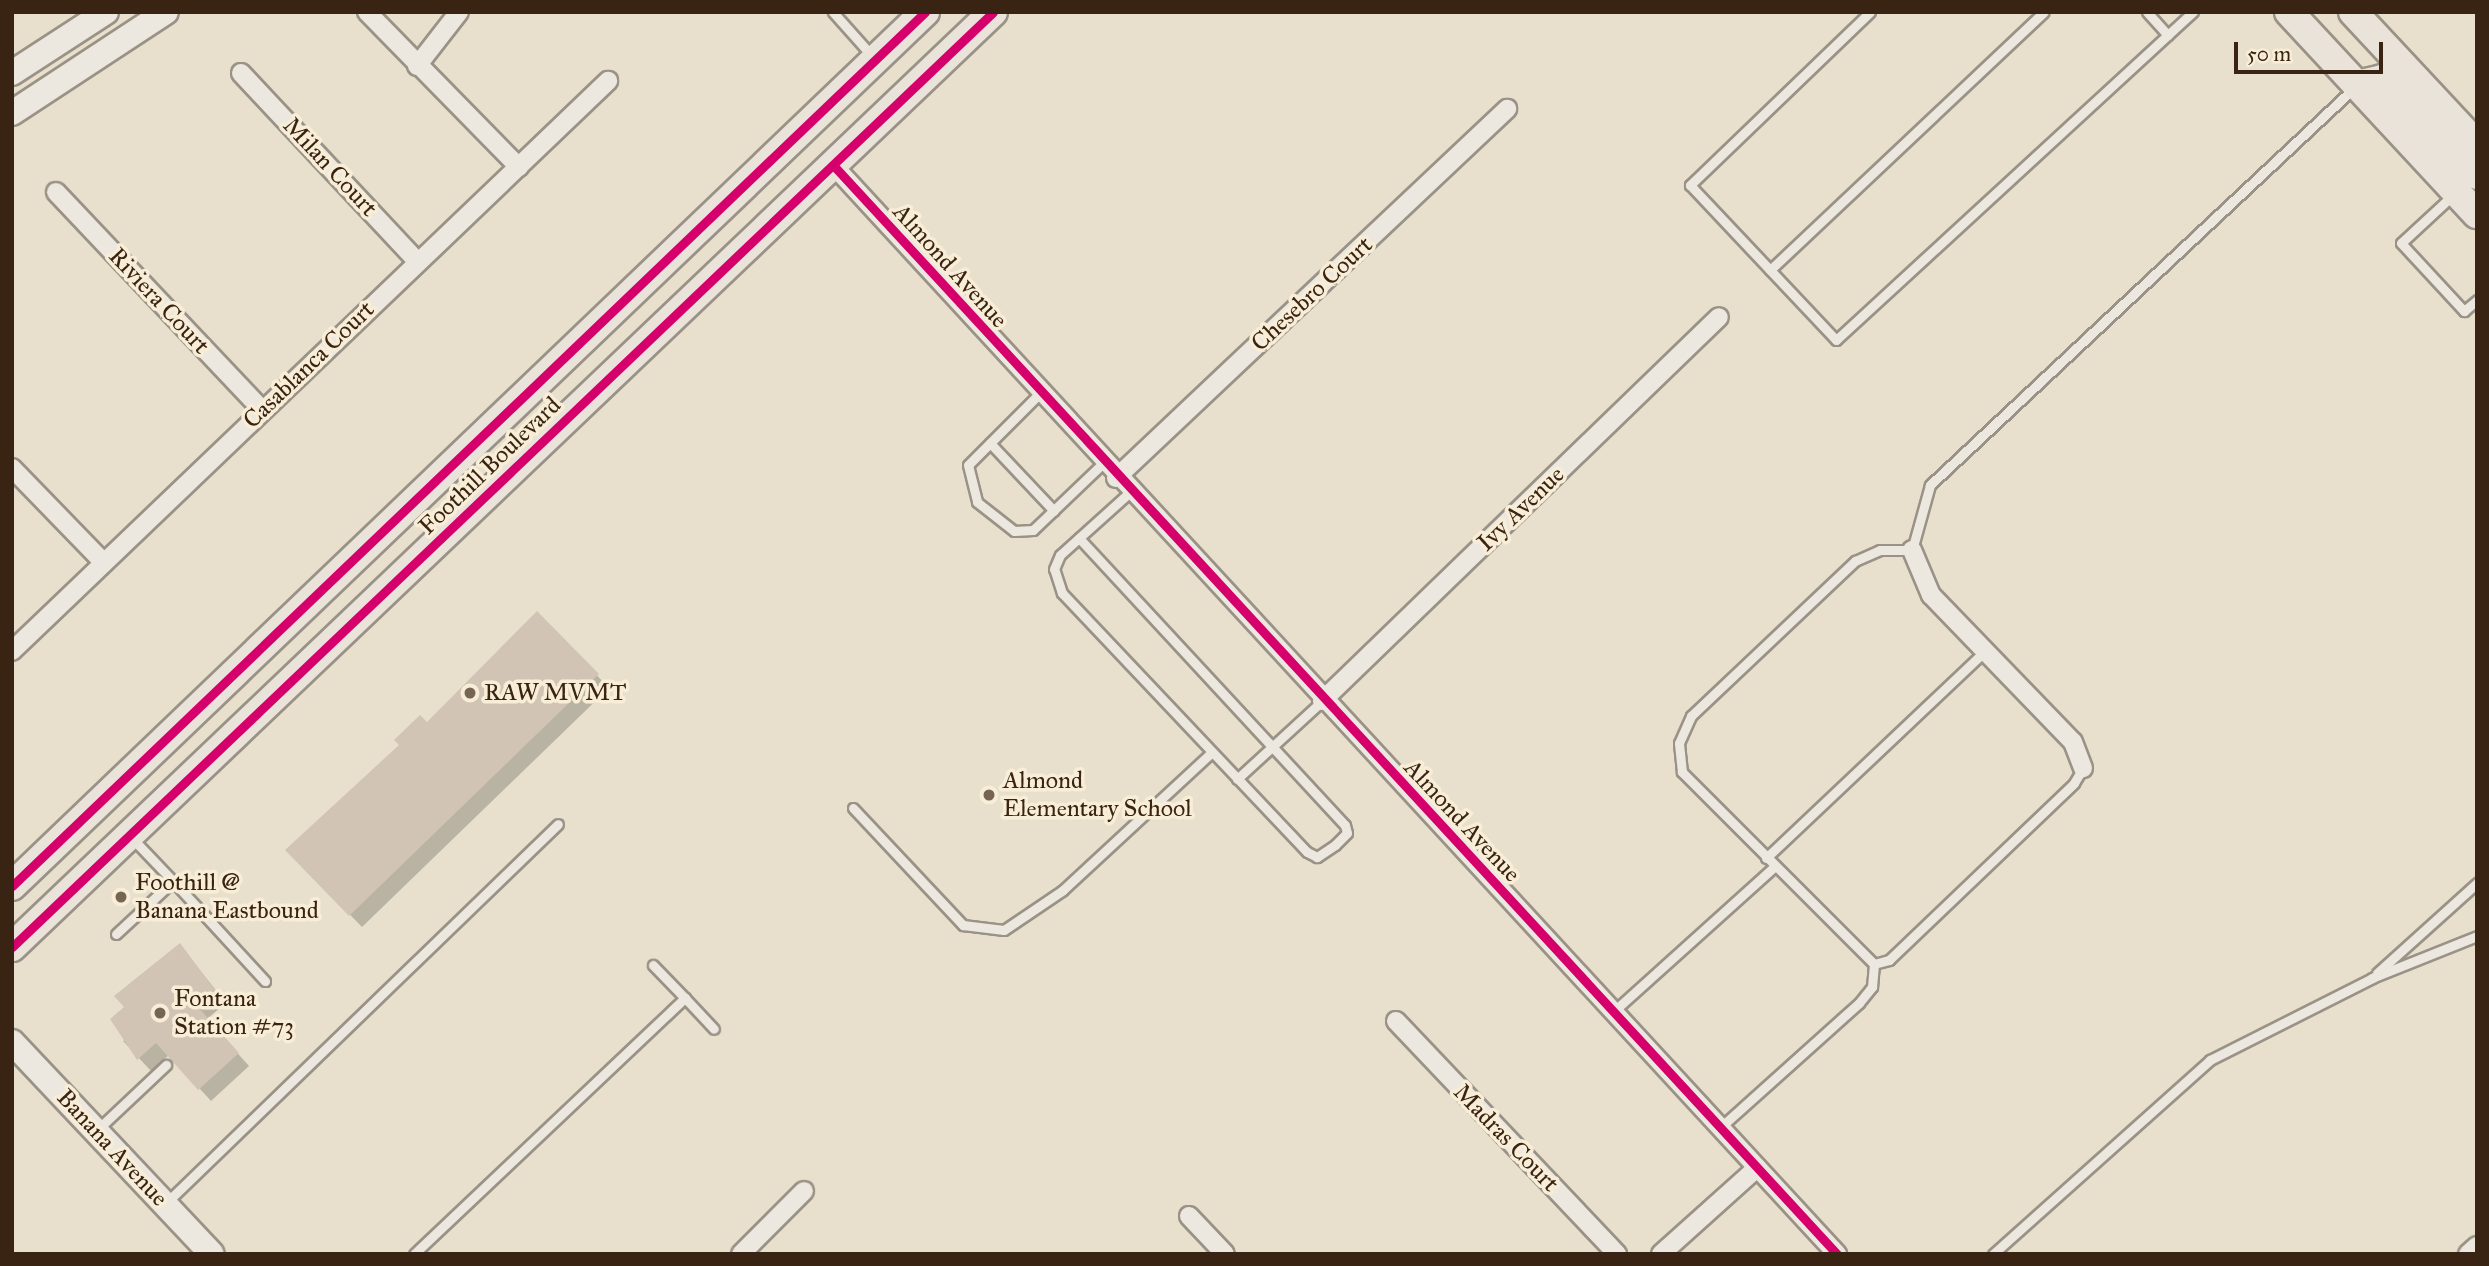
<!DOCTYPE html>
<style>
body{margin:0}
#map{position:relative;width:2489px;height:1266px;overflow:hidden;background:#e8e0cd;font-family:"IM FELL Great Primer",serif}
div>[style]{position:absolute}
.shadow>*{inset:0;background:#0003}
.building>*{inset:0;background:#d1c4b5}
.roads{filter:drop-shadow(2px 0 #9a9286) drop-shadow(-2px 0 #9a9286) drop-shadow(0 2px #9a9286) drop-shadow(0 -2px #9a9286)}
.lane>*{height:9px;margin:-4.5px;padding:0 4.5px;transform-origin:4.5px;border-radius:4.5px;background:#ece8df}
.street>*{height:18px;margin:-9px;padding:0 9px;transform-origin:9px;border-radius:9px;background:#ece8df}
.secondary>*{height:24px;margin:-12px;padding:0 12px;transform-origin:12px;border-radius:12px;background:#ece8df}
.primary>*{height:28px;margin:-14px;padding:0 14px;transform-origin:14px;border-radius:14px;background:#e9e3d9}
.cycleway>*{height:9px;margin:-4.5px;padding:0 4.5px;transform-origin:4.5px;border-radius:4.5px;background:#d6006c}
.dots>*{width:19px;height:19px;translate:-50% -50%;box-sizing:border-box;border:4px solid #f8edd7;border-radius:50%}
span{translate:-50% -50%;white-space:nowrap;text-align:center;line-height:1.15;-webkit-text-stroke:7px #f8edd7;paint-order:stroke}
.street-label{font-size:24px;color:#392312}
.poi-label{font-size:24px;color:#392312}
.left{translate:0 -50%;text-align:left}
.frame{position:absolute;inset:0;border:14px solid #392312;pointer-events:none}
.scale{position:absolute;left:2234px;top:42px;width:149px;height:32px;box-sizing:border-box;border:4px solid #392312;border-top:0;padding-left:9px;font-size:21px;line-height:24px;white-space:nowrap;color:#392312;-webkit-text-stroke:5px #f8edd7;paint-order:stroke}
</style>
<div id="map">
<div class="shadow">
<div style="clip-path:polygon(537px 613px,609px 688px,362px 927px,287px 850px,427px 724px)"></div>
<div style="clip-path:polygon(180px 945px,226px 1003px,207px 1019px,249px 1066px,211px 1101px,169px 1055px,151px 1071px,123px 1041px,130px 1037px,126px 1007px)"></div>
</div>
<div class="building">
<div style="clip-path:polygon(537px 611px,599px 674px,349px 916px,285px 850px,399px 745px,394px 740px,420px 715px,427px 722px)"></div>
<div style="clip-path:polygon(180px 943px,215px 990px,197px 1006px,239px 1053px,198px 1090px,156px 1043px,137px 1060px,110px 1019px,124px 1007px,114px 996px)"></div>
</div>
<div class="roads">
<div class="lane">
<div style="left:833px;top:12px;width:62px;rotate:48.3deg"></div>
<div style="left:1870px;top:12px;width:250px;rotate:136.1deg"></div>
<div style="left:1690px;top:185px;width:213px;rotate:46.7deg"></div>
<div style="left:1836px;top:340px;width:485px;rotate:-42.6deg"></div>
<div style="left:2147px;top:12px;width:31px;rotate:48deg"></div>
<div style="left:2454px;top:194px;width:72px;rotate:137.2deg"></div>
<div style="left:2401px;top:243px;width:93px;rotate:47.2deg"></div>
<div style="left:2464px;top:311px;width:17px;rotate:-40deg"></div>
<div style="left:1770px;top:270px;width:376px;rotate:-43.3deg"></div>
<div style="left:1039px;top:394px;width:100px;rotate:135deg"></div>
<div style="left:968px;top:465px;width:38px;rotate:76deg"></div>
<div style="left:977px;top:502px;width:47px;rotate:38.1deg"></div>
<div style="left:1014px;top:531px;width:19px;rotate:-3deg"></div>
<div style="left:1033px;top:530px;width:97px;rotate:-43.7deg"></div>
<div style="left:990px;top:443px;width:93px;rotate:46.7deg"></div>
<div style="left:1079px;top:538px;width:391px;rotate:47.2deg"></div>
<div style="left:1345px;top:825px;width:8px;rotate:76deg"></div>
<div style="left:1347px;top:833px;width:17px;rotate:135deg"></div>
<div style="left:1335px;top:845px;width:22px;rotate:146deg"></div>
<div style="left:1317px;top:857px;width:11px;rotate:-153deg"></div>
<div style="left:1307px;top:852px;width:357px;rotate:-133.4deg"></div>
<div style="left:1062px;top:593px;width:25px;rotate:-108deg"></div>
<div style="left:1054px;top:569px;width:15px;rotate:-67deg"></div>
<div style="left:1060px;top:555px;width:94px;rotate:-42deg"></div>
<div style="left:1237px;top:779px;width:115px;rotate:-42.5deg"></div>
<div style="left:853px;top:808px;width:161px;rotate:46.8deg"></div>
<div style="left:963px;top:925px;width:41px;rotate:7deg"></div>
<div style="left:1004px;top:930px;width:71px;rotate:-34.1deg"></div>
<div style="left:1063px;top:890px;width:203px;rotate:-42.8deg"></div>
<div style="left:1766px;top:858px;width:301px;rotate:-43.4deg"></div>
<div style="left:173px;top:881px;width:136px;rotate:47.4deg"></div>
<div style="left:116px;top:934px;width:78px;rotate:-42.9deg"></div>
<div style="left:173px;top:881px;width:61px;rotate:-133.7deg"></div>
<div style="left:1874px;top:964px;width:272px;rotate:-135deg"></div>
<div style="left:1682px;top:772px;width:29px;rotate:-96deg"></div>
<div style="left:1679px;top:743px;width:30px;rotate:-66deg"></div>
<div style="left:1691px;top:716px;width:226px;rotate:-43.4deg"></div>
<div style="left:1855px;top:561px;width:27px;rotate:-24deg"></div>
<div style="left:1880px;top:550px;width:32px"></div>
<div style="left:1912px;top:550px;width:67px;rotate:-74.5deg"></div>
<div style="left:1930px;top:485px;width:582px;rotate:-43.12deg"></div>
<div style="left:1874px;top:964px;width:16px;rotate:-15deg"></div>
<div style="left:1889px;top:960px;width:256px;rotate:-43.7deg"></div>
<div style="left:2074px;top:783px;width:17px;rotate:-59deg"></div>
<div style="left:653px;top:965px;width:46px;rotate:45.9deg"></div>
<div style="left:2377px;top:973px;width:135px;rotate:-42deg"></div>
<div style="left:1614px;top:1011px;width:215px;rotate:-42deg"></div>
<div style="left:1723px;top:1125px;width:183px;rotate:-41.9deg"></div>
<div style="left:1859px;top:1003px;width:21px;rotate:-51deg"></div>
<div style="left:1872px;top:987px;width:23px;rotate:-85deg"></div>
<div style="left:97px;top:1130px;width:95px;rotate:-43.3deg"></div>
<div style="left:166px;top:1203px;width:545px;rotate:-44.03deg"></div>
<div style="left:414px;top:1254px;width:373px;rotate:-43.4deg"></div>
<div style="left:685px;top:998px;width:42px;rotate:46.9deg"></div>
<div style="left:1993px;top:1254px;width:291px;rotate:-41.8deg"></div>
<div style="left:2210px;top:1060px;width:182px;rotate:-26.8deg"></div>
<div style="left:2372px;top:978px;width:113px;rotate:-21.8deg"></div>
</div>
<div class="street">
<div style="left:367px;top:12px;width:217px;rotate:45.6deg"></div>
<div style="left:417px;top:66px;width:68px;rotate:-52.1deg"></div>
<div style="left:241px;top:73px;width:259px;rotate:46.9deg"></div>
<div style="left:834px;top:166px;width:1480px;rotate:47.33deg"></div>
<div style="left:56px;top:192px;width:300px;rotate:46.6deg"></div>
<div style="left:12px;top:468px;width:132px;rotate:45.9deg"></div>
<div style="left:1116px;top:478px;width:538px;rotate:-43.34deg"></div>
<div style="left:1912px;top:550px;width:49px;rotate:67.1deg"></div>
<div style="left:1931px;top:595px;width:204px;rotate:46deg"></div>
<div style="left:2073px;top:742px;width:28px;rotate:69deg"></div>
<div style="left:12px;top:651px;width:825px;rotate:-43.72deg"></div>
<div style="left:1322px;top:701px;width:552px;rotate:-44.05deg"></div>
<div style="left:1396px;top:1021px;width:321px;rotate:46.5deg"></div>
<div style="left:1189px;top:1216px;width:52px;rotate:46.5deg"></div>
<div style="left:741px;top:1254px;width:89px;rotate:-45deg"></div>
<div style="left:1661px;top:1254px;width:129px;rotate:-41.9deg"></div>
<div style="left:2468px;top:1254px;width:12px;rotate:-42deg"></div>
</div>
<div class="secondary">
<div style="left:12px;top:73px;width:112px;rotate:-33deg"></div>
<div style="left:12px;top:113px;width:184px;rotate:-33.3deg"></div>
<div style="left:12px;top:1042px;width:291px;rotate:46.7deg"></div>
</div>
<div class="primary">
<div style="left:2289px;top:12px;width:276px;rotate:47.1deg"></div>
<div style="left:2353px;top:12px;width:182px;rotate:47deg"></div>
<div style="left:2357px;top:85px;width:26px;rotate:-13deg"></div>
<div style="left:2382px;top:79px;width:135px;rotate:45.3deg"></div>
<div style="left:12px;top:886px;width:1264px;rotate:-43.75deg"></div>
<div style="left:12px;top:947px;width:1355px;rotate:-43.62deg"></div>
</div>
</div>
<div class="cycleway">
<div style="left:834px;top:166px;width:1480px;rotate:47.33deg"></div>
<div style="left:12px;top:886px;width:1264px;rotate:-43.75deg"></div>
<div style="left:12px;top:947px;width:1355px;rotate:-43.62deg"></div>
</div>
<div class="dots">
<div style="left:470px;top:693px;background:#766553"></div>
<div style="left:989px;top:795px;background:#766553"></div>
<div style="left:121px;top:897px;background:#766553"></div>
<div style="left:160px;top:1013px;background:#766553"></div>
</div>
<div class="street-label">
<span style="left:330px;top:167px;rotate:47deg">Milan Court</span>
<span style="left:950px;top:266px;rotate:48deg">Almond Avenue</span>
<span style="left:1312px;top:294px;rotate:-43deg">Chesebro Court</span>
<span style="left:159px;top:301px;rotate:47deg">Riviera Court</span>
<span style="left:309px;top:365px;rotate:-44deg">Casablanca Court</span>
<span style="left:490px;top:466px;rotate:-44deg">Foothill Boulevard</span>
<span style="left:1521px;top:509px;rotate:-44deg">Ivy Avenue</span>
<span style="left:1462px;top:821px;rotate:47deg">Almond Avenue</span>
<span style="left:1506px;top:1138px;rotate:46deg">Madras Court</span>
<span style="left:112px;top:1148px;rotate:47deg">Banana Avenue</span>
</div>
<div class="poi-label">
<span class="left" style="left:484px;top:693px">RAW MVMT</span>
<span class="left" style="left:1003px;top:795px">Almond<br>Elementary School</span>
<span class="left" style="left:135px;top:897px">Foothill @<br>Banana Eastbound</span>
<span class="left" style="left:174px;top:1013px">Fontana<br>Station #73</span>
</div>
<div class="frame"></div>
<div class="scale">50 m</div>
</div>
